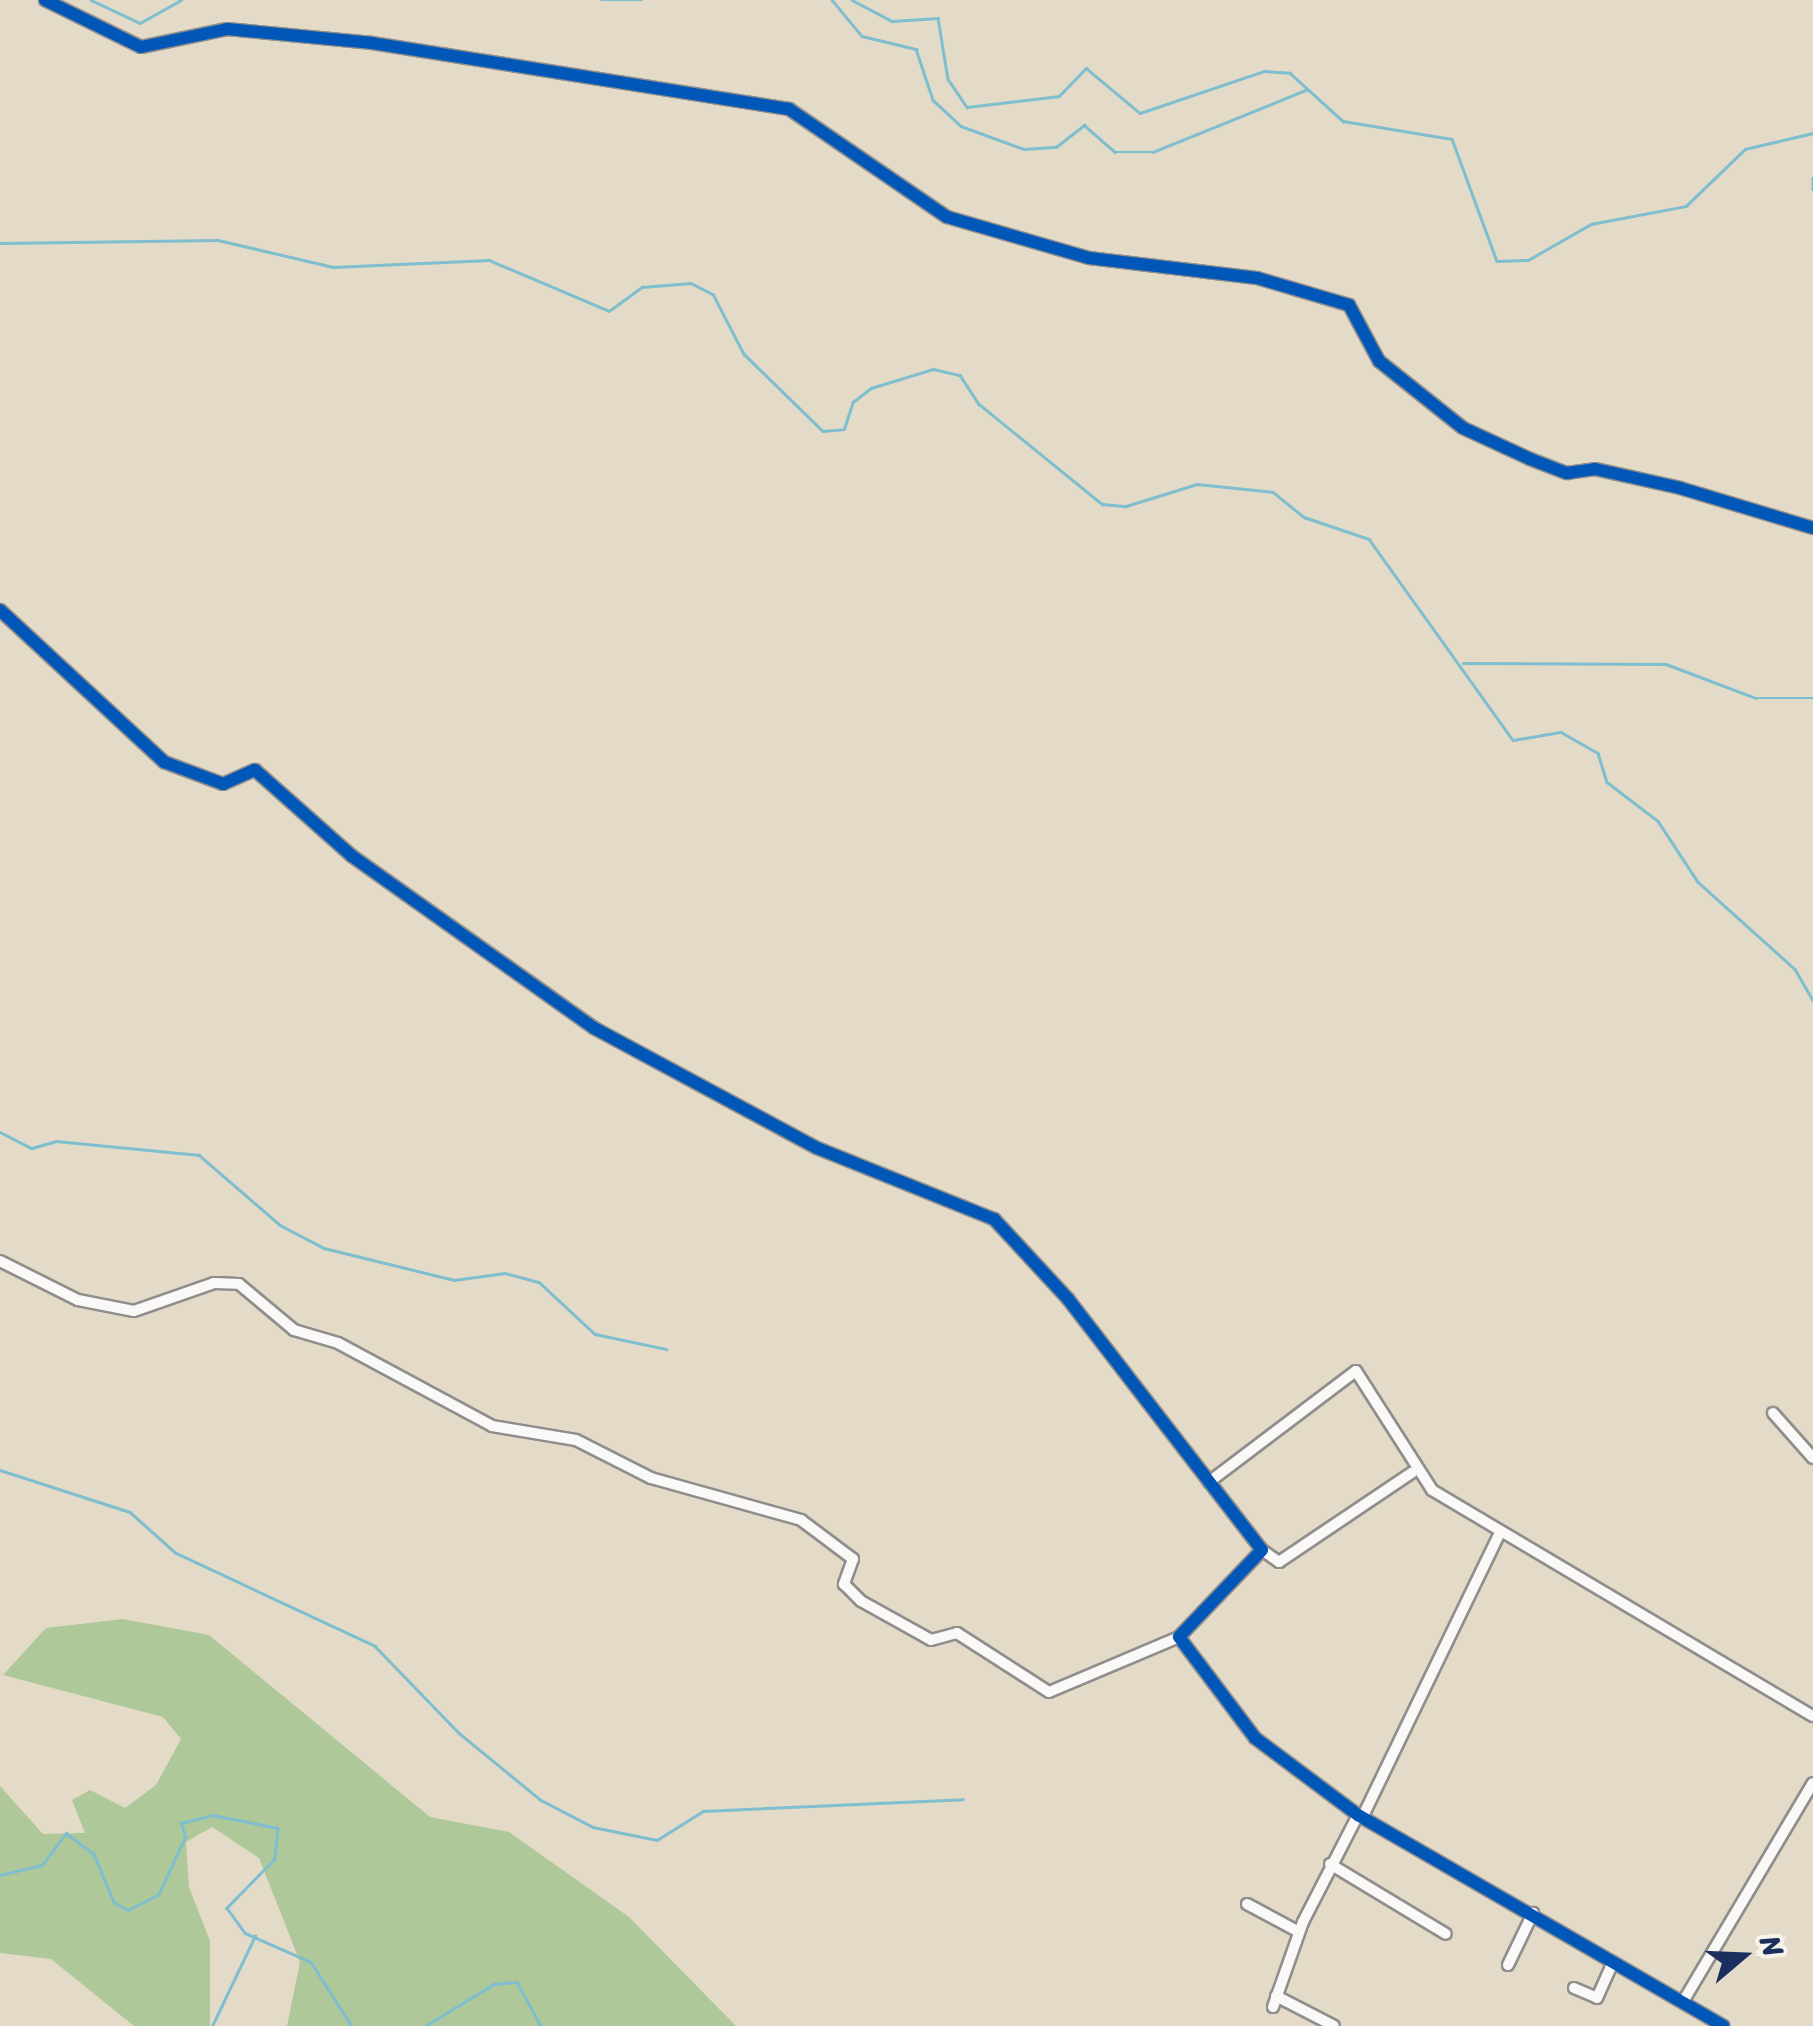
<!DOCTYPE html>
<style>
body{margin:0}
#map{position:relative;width:1813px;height:2026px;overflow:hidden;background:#e3dac7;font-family:Sriracha,sans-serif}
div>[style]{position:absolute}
.forest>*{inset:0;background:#afc899}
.stream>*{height:2.5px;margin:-1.25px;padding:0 1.25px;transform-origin:1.25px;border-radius:1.25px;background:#7ebece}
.roads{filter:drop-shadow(2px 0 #8f8e8c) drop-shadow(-2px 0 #8f8e8c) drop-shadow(0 2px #8f8e8c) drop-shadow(0 -2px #8f8e8c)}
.minor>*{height:10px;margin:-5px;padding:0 5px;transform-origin:5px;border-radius:5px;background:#fbf9f7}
.cycleway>*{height:12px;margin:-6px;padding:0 6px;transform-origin:6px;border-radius:6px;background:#0057b8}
span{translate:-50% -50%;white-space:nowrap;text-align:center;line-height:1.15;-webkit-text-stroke:10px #f7f3e8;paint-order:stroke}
.north{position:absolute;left:1693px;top:1906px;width:100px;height:100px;-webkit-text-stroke:8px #f7f3e8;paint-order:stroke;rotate:71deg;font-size:28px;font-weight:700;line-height:40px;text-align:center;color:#1b2f5e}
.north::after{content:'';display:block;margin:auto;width:35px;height:45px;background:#1b2f5e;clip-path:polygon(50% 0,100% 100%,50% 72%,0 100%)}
</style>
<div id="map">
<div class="forest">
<div style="clip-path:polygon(123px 1619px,209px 1635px,430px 1817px,509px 1832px,629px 1917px,736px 2026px,287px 2026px,300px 1962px,259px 1858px,212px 1827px,186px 1842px,189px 1887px,210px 1941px,210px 2026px,134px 2026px,51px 1959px,0 1953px,0 1786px,43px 1834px,85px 1833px,72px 1800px,90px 1790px,125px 1808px,156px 1785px,181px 1739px,163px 1717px,3px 1675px,46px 1628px)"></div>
</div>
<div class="stream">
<div style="left:91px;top:0;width:54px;rotate:25.1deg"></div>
<div style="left:140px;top:23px;width:47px;rotate:-29.3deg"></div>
<div style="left:601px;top:0;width:41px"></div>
<div style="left:832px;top:0;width:47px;rotate:50.2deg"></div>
<div style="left:862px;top:36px;width:56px;rotate:13.5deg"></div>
<div style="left:916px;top:49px;width:54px;rotate:71.6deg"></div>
<div style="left:933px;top:100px;width:38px;rotate:43deg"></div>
<div style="left:961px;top:126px;width:67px;rotate:20.1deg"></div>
<div style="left:1024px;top:149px;width:32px;rotate:-4deg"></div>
<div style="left:1056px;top:147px;width:36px;rotate:-38deg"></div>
<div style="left:1084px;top:125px;width:41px;rotate:41.1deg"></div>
<div style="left:1115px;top:152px;width:38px"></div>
<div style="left:1153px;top:152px;width:165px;rotate:-22.1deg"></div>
<div style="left:852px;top:0;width:45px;rotate:27.7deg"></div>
<div style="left:892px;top:21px;width:46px;rotate:-3.7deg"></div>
<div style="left:938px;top:18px;width:62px;rotate:80.7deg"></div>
<div style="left:948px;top:79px;width:34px;rotate:56deg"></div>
<div style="left:967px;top:107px;width:93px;rotate:-6.8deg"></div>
<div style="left:1059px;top:96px;width:39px;rotate:-46deg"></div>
<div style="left:1086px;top:68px;width:70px;rotate:39.8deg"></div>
<div style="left:1140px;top:113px;width:131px;rotate:-18.7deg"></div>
<div style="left:1264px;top:71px;width:26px;rotate:4deg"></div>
<div style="left:1290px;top:73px;width:72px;rotate:42.2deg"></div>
<div style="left:1343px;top:121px;width:110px;rotate:9.4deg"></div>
<div style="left:1452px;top:139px;width:130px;rotate:69.8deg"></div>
<div style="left:1497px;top:261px;width:31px;rotate:-2deg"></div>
<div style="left:1528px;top:260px;width:73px;rotate:-29.7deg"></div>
<div style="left:1591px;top:224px;width:97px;rotate:-10.7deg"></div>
<div style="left:1686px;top:206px;width:82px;rotate:-44deg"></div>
<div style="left:1745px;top:149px;width:70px;rotate:-13.2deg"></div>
<div style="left:1813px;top:178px;width:11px;rotate:90deg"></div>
<div style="left:0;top:243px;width:218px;rotate:-0.8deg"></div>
<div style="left:218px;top:240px;width:118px;rotate:13.2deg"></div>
<div style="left:333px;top:267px;width:156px;rotate:-2.6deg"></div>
<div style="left:489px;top:260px;width:130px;rotate:23deg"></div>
<div style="left:609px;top:311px;width:41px;rotate:-36deg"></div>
<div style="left:642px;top:287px;width:49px;rotate:-4.7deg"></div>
<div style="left:691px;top:283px;width:25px;rotate:27deg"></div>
<div style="left:713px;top:294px;width:68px;rotate:62.7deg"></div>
<div style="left:744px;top:354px;width:110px;rotate:44.3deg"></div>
<div style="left:823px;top:431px;width:21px;rotate:-5deg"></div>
<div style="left:844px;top:429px;width:28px;rotate:-72deg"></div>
<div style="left:853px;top:402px;width:23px;rotate:-38deg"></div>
<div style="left:871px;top:388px;width:65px;rotate:-17deg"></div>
<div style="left:933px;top:369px;width:28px;rotate:13deg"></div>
<div style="left:960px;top:375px;width:35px;rotate:57deg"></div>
<div style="left:979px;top:404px;width:159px;rotate:39.1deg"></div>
<div style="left:1102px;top:504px;width:24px;rotate:5deg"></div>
<div style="left:1126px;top:506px;width:74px;rotate:-17.2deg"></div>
<div style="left:1197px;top:484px;width:76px;rotate:6deg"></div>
<div style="left:1273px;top:492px;width:40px;rotate:39deg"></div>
<div style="left:1304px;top:517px;width:69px;rotate:18.7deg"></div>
<div style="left:1369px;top:539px;width:247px;rotate:54.4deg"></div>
<div style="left:1513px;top:740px;width:49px;rotate:-9.5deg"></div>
<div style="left:1561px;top:732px;width:43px;rotate:29.6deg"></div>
<div style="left:1598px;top:753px;width:30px;rotate:73deg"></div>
<div style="left:1607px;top:782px;width:64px;rotate:37.4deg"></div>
<div style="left:1658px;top:821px;width:73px;rotate:56.7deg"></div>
<div style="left:1698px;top:882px;width:130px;rotate:41.9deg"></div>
<div style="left:1795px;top:969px;width:36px;rotate:60deg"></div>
<div style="left:1463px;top:663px;width:203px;rotate:0.3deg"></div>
<div style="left:1666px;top:664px;width:96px;rotate:20.7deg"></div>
<div style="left:1756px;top:698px;width:57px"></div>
<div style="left:0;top:1132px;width:36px;rotate:27deg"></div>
<div style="left:32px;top:1148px;width:25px;rotate:-16deg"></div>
<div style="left:56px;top:1141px;width:144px;rotate:5.6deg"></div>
<div style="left:199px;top:1155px;width:107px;rotate:40.8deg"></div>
<div style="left:280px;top:1225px;width:50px;rotate:27.6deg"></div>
<div style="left:324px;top:1248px;width:134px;rotate:13.8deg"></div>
<div style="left:454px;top:1280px;width:51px;rotate:-7.8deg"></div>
<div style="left:505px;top:1273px;width:35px;rotate:15deg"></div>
<div style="left:539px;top:1282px;width:76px;rotate:42.9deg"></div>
<div style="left:595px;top:1334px;width:73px;rotate:11.9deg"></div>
<div style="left:0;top:1470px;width:137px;rotate:17.9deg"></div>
<div style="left:130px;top:1512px;width:62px;rotate:41.7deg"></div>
<div style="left:176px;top:1553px;width:220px;rotate:25deg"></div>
<div style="left:375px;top:1646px;width:121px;rotate:46deg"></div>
<div style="left:459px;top:1733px;width:106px;rotate:39.3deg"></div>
<div style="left:541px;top:1800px;width:59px;rotate:27.4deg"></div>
<div style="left:593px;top:1827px;width:65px;rotate:11.5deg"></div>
<div style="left:657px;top:1840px;width:54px;rotate:-32.2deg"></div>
<div style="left:703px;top:1811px;width:260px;rotate:-2.6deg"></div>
<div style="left:0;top:1875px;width:43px;rotate:-13.4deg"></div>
<div style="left:42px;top:1865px;width:40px;rotate:-53deg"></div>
<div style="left:66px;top:1833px;width:35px;rotate:37deg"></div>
<div style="left:94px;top:1854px;width:52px;rotate:67.4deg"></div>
<div style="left:114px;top:1902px;width:16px;rotate:30deg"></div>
<div style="left:128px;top:1910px;width:34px;rotate:-27deg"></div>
<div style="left:158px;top:1895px;width:64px;rotate:-65deg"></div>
<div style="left:185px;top:1837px;width:15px;rotate:-106deg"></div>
<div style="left:181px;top:1823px;width:33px;rotate:-14deg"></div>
<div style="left:213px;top:1815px;width:66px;rotate:11.3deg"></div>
<div style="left:278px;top:1828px;width:31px;rotate:96deg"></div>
<div style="left:275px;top:1859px;width:69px;rotate:134.4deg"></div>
<div style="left:227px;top:1908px;width:31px;rotate:54deg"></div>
<div style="left:245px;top:1933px;width:72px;rotate:23.7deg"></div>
<div style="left:311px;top:1962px;width:76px;rotate:57.4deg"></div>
<div style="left:212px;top:2026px;width:100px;rotate:-64.5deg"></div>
<div style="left:425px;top:2026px;width:81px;rotate:-31.3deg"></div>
<div style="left:494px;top:1984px;width:23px;rotate:-5deg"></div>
<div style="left:517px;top:1982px;width:50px;rotate:61.4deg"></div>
</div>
<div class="roads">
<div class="minor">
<div style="left:45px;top:0;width:107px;rotate:26.1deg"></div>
<div style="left:141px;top:47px;width:88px;rotate:-11.8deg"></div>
<div style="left:227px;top:29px;width:146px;rotate:5.5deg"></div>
<div style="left:372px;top:43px;width:422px;rotate:9deg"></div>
<div style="left:789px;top:109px;width:191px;rotate:34.4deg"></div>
<div style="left:947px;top:217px;width:148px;rotate:16.1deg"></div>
<div style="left:1089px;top:258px;width:169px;rotate:6.8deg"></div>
<div style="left:1257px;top:278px;width:96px;rotate:16.4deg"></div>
<div style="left:1349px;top:305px;width:64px;rotate:61.8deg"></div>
<div style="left:1379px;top:361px;width:107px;rotate:38.6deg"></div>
<div style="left:1463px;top:428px;width:74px;rotate:24.8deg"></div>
<div style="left:1530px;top:459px;width:40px;rotate:21deg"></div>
<div style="left:1567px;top:473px;width:28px;rotate:-8deg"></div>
<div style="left:1595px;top:469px;width:87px;rotate:12.6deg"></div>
<div style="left:1680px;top:488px;width:139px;rotate:16.7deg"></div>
<div style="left:0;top:610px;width:224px;rotate:42.8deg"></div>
<div style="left:164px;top:762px;width:63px;rotate:20.4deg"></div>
<div style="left:223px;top:784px;width:35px;rotate:-24deg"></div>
<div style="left:255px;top:770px;width:130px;rotate:41.6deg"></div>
<div style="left:352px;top:856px;width:297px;rotate:35.4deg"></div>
<div style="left:594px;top:1028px;width:253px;rotate:28.3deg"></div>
<div style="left:817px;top:1148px;width:191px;rotate:21.9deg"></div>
<div style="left:994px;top:1219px;width:109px;rotate:47.2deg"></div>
<div style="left:1068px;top:1299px;width:317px;rotate:52.3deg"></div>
<div style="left:1262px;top:1550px;width:120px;rotate:133.7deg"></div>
<div style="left:1179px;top:1637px;width:126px;rotate:53deg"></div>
<div style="left:1255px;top:1738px;width:129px;rotate:36.8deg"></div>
<div style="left:1358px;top:1815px;width:422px;rotate:30deg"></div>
<div style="left:0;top:1261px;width:87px;rotate:26.6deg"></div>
<div style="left:78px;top:1300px;width:57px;rotate:11.1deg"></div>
<div style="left:134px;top:1311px;width:85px;rotate:-19.3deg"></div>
<div style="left:214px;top:1283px;width:25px;rotate:2deg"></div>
<div style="left:239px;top:1284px;width:72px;rotate:39.9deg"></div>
<div style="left:294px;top:1330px;width:46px;rotate:16.5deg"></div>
<div style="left:338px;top:1343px;width:175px;rotate:28.3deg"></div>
<div style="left:492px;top:1426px;width:85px;rotate:9.5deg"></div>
<div style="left:576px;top:1440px;width:84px;rotate:26.9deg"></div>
<div style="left:651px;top:1478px;width:156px;rotate:15.6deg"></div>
<div style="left:801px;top:1520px;width:65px;rotate:36.9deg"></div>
<div style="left:853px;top:1559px;width:27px;rotate:110deg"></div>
<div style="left:844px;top:1584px;width:24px;rotate:45deg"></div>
<div style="left:861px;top:1601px;width:80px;rotate:29.1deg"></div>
<div style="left:931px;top:1640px;width:27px;rotate:-15deg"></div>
<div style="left:957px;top:1633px;width:109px;rotate:32.7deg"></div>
<div style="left:1049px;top:1692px;width:141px;rotate:-22.9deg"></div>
<div style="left:1773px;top:1413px;width:60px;rotate:48.4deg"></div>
<div style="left:1209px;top:1482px;width:184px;rotate:-37.1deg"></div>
<div style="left:1356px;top:1371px;width:141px;rotate:57.4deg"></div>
<div style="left:1432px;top:1490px;width:443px;rotate:30.7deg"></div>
<div style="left:1262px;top:1550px;width:21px;rotate:35deg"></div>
<div style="left:1279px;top:1562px;width:161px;rotate:-33.9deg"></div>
<div style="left:1362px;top:1818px;width:315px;rotate:-64.2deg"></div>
<div style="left:1330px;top:1864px;width:135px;rotate:31.1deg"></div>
<div style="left:1247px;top:1904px;width:59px;rotate:28.3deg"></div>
<div style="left:1508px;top:1965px;width:58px;rotate:-64.3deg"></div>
<div style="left:1574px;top:1988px;width:25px;rotate:23deg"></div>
<div style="left:1597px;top:1998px;width:39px;rotate:-66deg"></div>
<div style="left:1276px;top:1996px;width:65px;rotate:27.3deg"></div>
<div style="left:1684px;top:2000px;width:252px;rotate:-59.3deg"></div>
<div style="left:1273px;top:2007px;width:90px;rotate:-70.6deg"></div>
<div style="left:1303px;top:1922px;width:120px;rotate:-62.8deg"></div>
</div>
</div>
<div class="cycleway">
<div style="left:45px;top:0;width:107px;rotate:26.1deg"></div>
<div style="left:141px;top:47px;width:88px;rotate:-11.8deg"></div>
<div style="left:227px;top:29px;width:146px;rotate:5.5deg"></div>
<div style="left:372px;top:43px;width:422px;rotate:9deg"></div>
<div style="left:789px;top:109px;width:191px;rotate:34.4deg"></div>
<div style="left:947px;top:217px;width:148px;rotate:16.1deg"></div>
<div style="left:1089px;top:258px;width:169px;rotate:6.8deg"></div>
<div style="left:1257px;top:278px;width:96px;rotate:16.4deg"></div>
<div style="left:1349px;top:305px;width:64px;rotate:61.8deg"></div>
<div style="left:1379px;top:361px;width:107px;rotate:38.6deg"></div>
<div style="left:1463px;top:428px;width:74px;rotate:24.8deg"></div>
<div style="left:1530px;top:459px;width:40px;rotate:21deg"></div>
<div style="left:1567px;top:473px;width:28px;rotate:-8deg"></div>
<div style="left:1595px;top:469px;width:87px;rotate:12.6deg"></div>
<div style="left:1680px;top:488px;width:139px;rotate:16.7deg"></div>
<div style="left:0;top:610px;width:224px;rotate:42.8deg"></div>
<div style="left:164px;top:762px;width:63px;rotate:20.4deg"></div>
<div style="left:223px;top:784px;width:35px;rotate:-24deg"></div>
<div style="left:255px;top:770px;width:130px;rotate:41.6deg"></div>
<div style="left:352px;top:856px;width:297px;rotate:35.4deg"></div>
<div style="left:594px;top:1028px;width:253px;rotate:28.3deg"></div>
<div style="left:817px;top:1148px;width:191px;rotate:21.9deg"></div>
<div style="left:994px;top:1219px;width:109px;rotate:47.2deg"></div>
<div style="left:1068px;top:1299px;width:317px;rotate:52.3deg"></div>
<div style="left:1262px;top:1550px;width:120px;rotate:133.7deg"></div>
<div style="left:1179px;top:1637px;width:126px;rotate:53deg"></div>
<div style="left:1255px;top:1738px;width:129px;rotate:36.8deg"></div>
<div style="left:1358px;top:1815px;width:422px;rotate:30deg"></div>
</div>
<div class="north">N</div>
</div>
